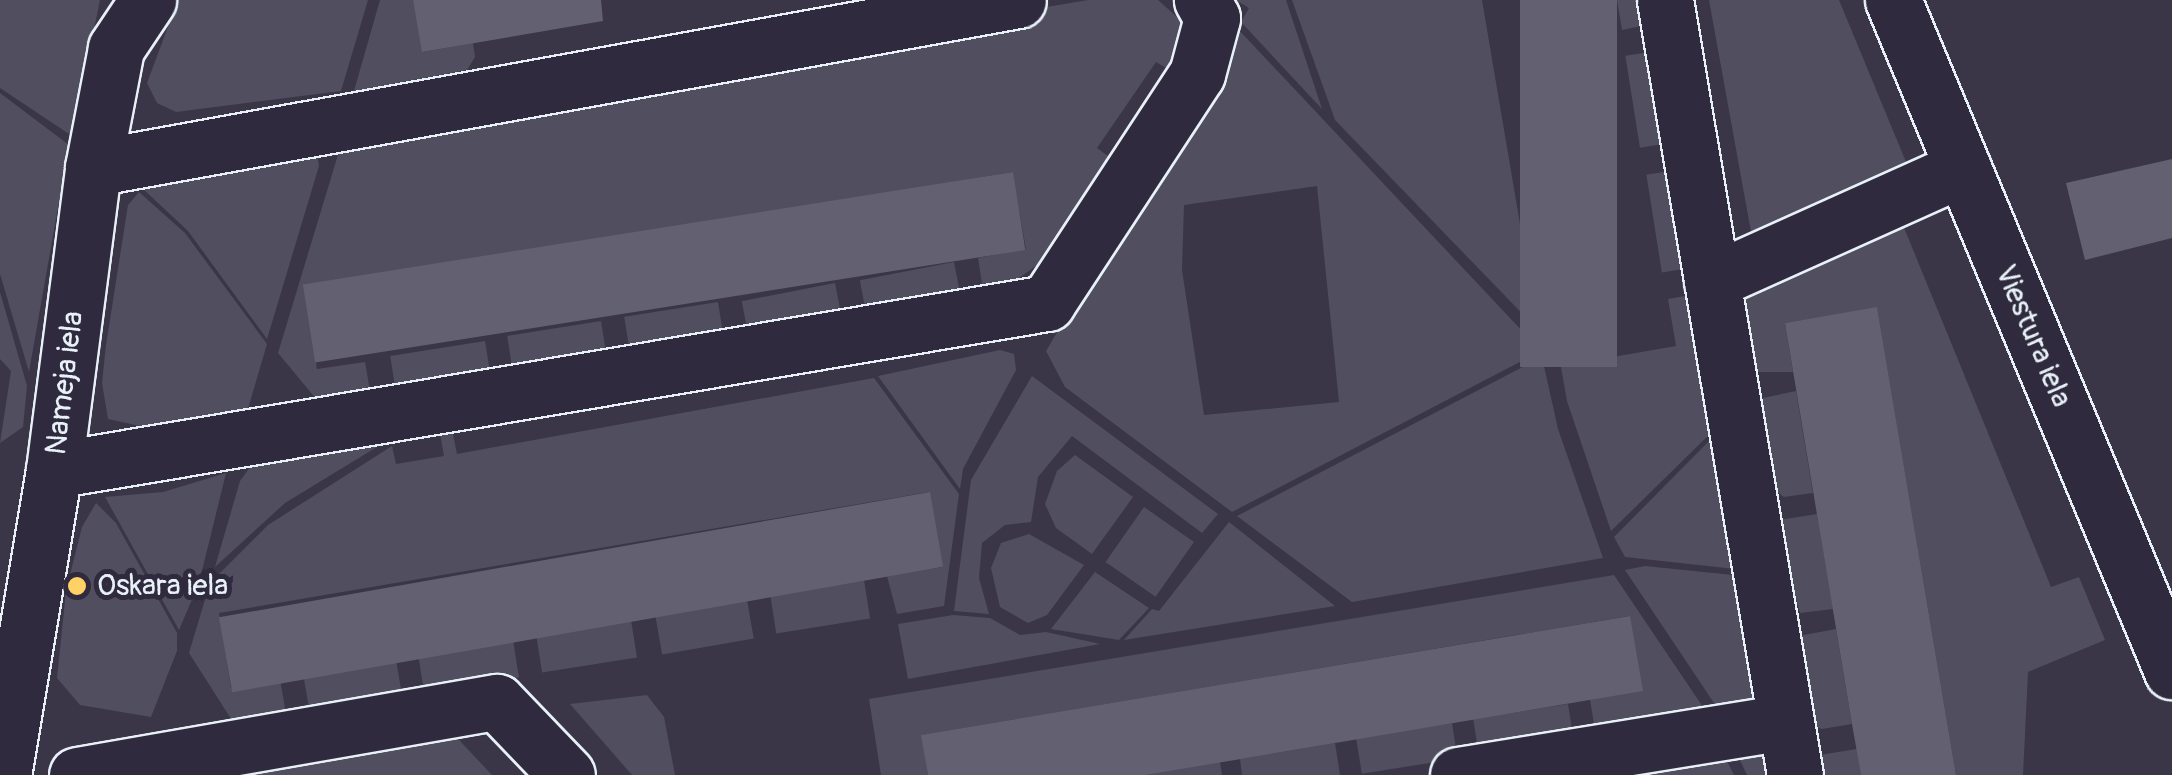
<!DOCTYPE html>
<style>
body{margin:0}
#map{position:relative;width:2172px;height:775px;overflow:hidden;background:#3a3648;font-family:Pangolin,sans-serif}
div>[style]{position:absolute}
.green>*{inset:0;background:#504e5f;transform-origin:0 0}
.building>*{inset:0;background:#636171;transform-origin:0 0}
.roads{filter:drop-shadow(2px 0 #e8f1f8) drop-shadow(-2px 0 #e8f1f8) drop-shadow(0 2px #e8f1f8) drop-shadow(0 -2px #e8f1f8)}
.minor>*{height:55px;margin:-27.5px;padding:0 27.5px;transform-origin:27.5px;border-radius:27.5px;background:#2f2a3d}
.tertiary>*{height:55px;margin:-27.5px;padding:0 27.5px;transform-origin:27.5px;border-radius:27.5px;background:#2f2a3d}
.dots>*{width:28px;height:28px;translate:-50% -50%;box-sizing:border-box;border:5px solid #2f2a3d;border-radius:50%}
span{translate:-50% -50%;white-space:nowrap;text-align:center;line-height:1.15;-webkit-text-stroke:10px #2f2a3d;paint-order:stroke}
.street-label{font-size:30px;color:#e8f1f8}
.poi-label{font-size:30px;color:#e8f1f8}
.left{translate:0 -50%;text-align:left}
</style>
<div id="map">
<div class="green">
<div style="clip-path:polygon(0 0,100px 0,72px 136px,0 88px)"></div>
<div style="clip-path:polygon(178px 0,368px 0,341px 91px,176px 112px,157px 103px,147px 83px)"></div>
<div style="clip-path:polygon(380px 0,413px 0,423px 52px,473px 43px,475px 57px,467px 70px,354px 91px)"></div>
<div style="clip-path:polygon(1088px 0,1158px 0,1187px 26px,1173px 72px,1156px 62px,1097px 148px,1119px 164px,1058px 250px,1012px 283px,983px 290px,978px 258px,1026px 249px,1012px 172px,305px 291px,317px 369px,365px 362px,370px 391px,317px 400px,278px 353px,340px 148px,881px 35px)"></div>
<div style="clip-path:polygon(1236px 0,1286px 0,1322px 109px,1241px 22px,1249px 8px)"></div>
<div style="clip-path:polygon(1292px 0,1482px 0,1538px 330px,1335px 120px)"></div>
<div style="clip-path:polygon(1617px 0,1647px 0,1651px 24px,1622px 30px)"></div>
<div style="clip-path:polygon(1709px 0,1839px 0,1911px 174px,1757px 236px,1751px 232px)"></div>
<div style="clip-path:polygon(evenodd,1237px 28px,1541px 351px,1232px 512px,1065px 387px,1046px 351px,1237px 28px,1317px 186px,1339px 402px,1204px 415px,1182px 270px,1184px 205px,1317px 186px)"></div>
<div style="left:1656px;top:51px;width:93px;height:31px;rotate:81deg"></div>
<div style="clip-path:polygon(0 93px,69px 145px,29px 372px,0 274px)"></div>
<div style="clip-path:polygon(317px 153px,319px 166px,267px 339px,188px 231px,142px 188px)"></div>
<div style="left:1676px;top:170px;width:99px;height:30px;rotate:81deg"></div>
<div style="clip-path:polygon(139px 192px,185px 233px,267px 344px,247px 412px,149px 428px,108px 419px,102px 383px,106px 345px,128px 205px)"></div>
<div style="clip-path:polygon(1898px 213px,2051px 587px,2079px 577px,2105px 640px,2028px 672px,2023px 775px,1956px 775px,1877px 308px,1785px 323px,1793px 372px,1749px 372px,1741px 301px,1747px 292px)"></div>
<div style="left:954px;top:262px;width:33px;height:96px;rotate:79deg"></div>
<div style="left:835px;top:283px;width:31px;height:95px;rotate:79deg"></div>
<div style="clip-path:polygon(0 292px,27px 386px,23px 427px,0 443px,11px 371px,0 359px)"></div>
<div style="clip-path:polygon(1696px 294px,1718px 426px,1611px 531px,1567px 401px,1551px 311px,1573px 307px,1584px 362px,1676px 346px,1668px 299px)"></div>
<div style="left:718px;top:302px;width:31px;height:95px;rotate:81deg"></div>
<div style="left:601px;top:321px;width:31px;height:95px;rotate:81deg"></div>
<div style="left:485px;top:341px;width:31px;height:96px;rotate:81deg"></div>
<div style="clip-path:polygon(1000px 350px,1014px 354px,1016px 370px,963px 469px,960px 489px,878px 376px)"></div>
<div style="clip-path:polygon(1542px 357px,1558px 429px,1603px 558px,1352px 602px,1237px 516px)"></div>
<div style="clip-path:polygon(1032px 376px,1218px 514px,1202px 533px,1072px 436px,1038px 477px,1031px 522px,1005px 525px,982px 543px,979px 578px,989px 614px,954px 611px,971px 480px)"></div>
<div style="clip-path:polygon(874px 378px,959px 494px,944px 606px,897px 614px,887px 576px,943px 567px,929px 492px,219px 613px,231px 688px,280px 679px,286px 714px,233px 722px,189px 653px,210px 583px,268px 525px,392px 446px,396px 464px,444px 456px,438px 422px,450px 420px,457px 454px)"></div>
<div style="clip-path:polygon(1796px 391px,1813px 493px,1784px 497px,1771px 488px,1756px 409px,1763px 398px)"></div>
<div style="clip-path:polygon(1719px 431px,1735px 569px,1625px 557px,1614px 537px)"></div>
<div style="clip-path:polygon(390px 439px,285px 503px,215px 567px,240px 481px,256px 459px)"></div>
<div style="clip-path:polygon(1075px 455px,1133px 497px,1092px 554px,1056px 528px,1045px 504px,1057px 471px)"></div>
<div style="clip-path:polygon(226px 473px,199px 583px,179px 630px,105px 497px,163px 492px)"></div>
<div style="clip-path:polygon(96px 503px,116px 523px,177px 633px,177px 651px,151px 717px,80px 705px,57px 678px,66px 591px,82px 527px)"></div>
<div style="left:1144px;top:507px;width:61px;height:67px;rotate:35deg"></div>
<div style="clip-path:polygon(1817px 514px,1833px 609px,1800px 613px,1774px 521px)"></div>
<div style="clip-path:polygon(1229px 522px,1335px 606px,1124px 640px,1152px 609px,1159px 611px)"></div>
<div style="clip-path:polygon(1029px 534px,1084px 565px,1047px 615px,1028px 623px,1000px 607px,991px 568px,1001px 543px)"></div>
<div style="clip-path:polygon(1645px 566px,1743px 576px,1758px 690px,1744px 706px,1722px 715px,1625px 570px)"></div>
<div style="clip-path:polygon(1095px 572px,1149px 608px,1119px 640px,1051px 629px)"></div>
<div style="clip-path:polygon(1614px 575px,1709px 716px,1596px 736px,1590px 700px,1629px 616px,922px 735px,928px 775px,881px 775px,869px 699px)"></div>
<div style="left:864px;top:580px;width:39px;height:95px;rotate:81deg"></div>
<div style="left:747px;top:600px;width:39px;height:93px;rotate:80deg"></div>
<div style="clip-path:polygon(953px 615px,990px 618px,1020px 635px,1046px 632px,1100px 644px,908px 679px,898px 624px)"></div>
<div style="left:631px;top:620px;width:38px;height:96px;rotate:81deg"></div>
<div style="clip-path:polygon(1836px 629px,1852px 724px,1822px 729px,1812px 725px,1793px 637px)"></div>
<div style="left:513px;top:640px;width:38px;height:96px;rotate:81deg"></div>
<div style="left:396px;top:660px;width:39px;height:94px;rotate:80deg"></div>
<div style="clip-path:polygon(647px 695px,664px 717px,675px 775px,632px 775px,570px 704px)"></div>
<div style="left:1568px;top:704px;width:36px;height:96px;rotate:81deg"></div>
<div style="left:1452px;top:723px;width:36px;height:97px;rotate:81deg"></div>
<div style="clip-path:polygon(445px 725px,492px 775px,186px 775px)"></div>
<div style="clip-path:polygon(1335px 743px,1340px 775px,1242px 775px,1240px 759px)"></div>
<div style="clip-path:polygon(1771px 749px,1775px 775px,1747px 775px,1737px 754px)"></div>
<div style="clip-path:polygon(1857px 749px,1861px 775px,1816px 775px,1813px 756px)"></div>
<div style="clip-path:polygon(1725px 757px,1734px 775px,1608px 775px)"></div>
<div style="clip-path:polygon(1220px 762px,1222px 775px,1146px 775px)"></div>
</div>
<div class="building">
<div style="clip-path:polygon(413px 0,601px 0,603px 21px,422px 52px)"></div>
<div style="left:1520px;top:0;width:97px;height:367px"></div>
<div style="clip-path:polygon(2172px 159px,2172px 238px,2085px 260px,2066px 183px)"></div>
<div style="left:1013px;top:172px;width:79px;height:719px;rotate:81deg"></div>
<div style="clip-path:polygon(1877px 307px,1956px 775px,1861px 775px,1852px 724px,1785px 323px)"></div>
<div style="left:930px;top:492px;width:76px;height:722px;rotate:80deg"></div>
<div style="clip-path:polygon(1630px 616px,1643px 691px,1146px 775px,928px 775px,921px 735px)"></div>
</div>
<div class="roads">
<div class="minor">
<div style="left:1665px;top:0;width:786px;rotate:80.48deg"></div>
<div style="left:93px;top:168px;width:940px;rotate:-10.29deg"></div>
<div style="left:1712px;top:281px;width:275px;rotate:-24.2deg"></div>
<div style="left:54px;top:470px;width:1007px;rotate:-9.55deg"></div>
<div style="left:1047px;top:303px;width:274px;rotate:-56.8deg"></div>
<div style="left:1197px;top:74px;width:58px;rotate:-75deg"></div>
<div style="left:1212px;top:18px;width:21px;rotate:-119deg"></div>
<div style="left:77px;top:775px;width:426px;rotate:-9.9deg"></div>
<div style="left:497px;top:702px;width:101px;rotate:46.2deg"></div>
<div style="left:1458px;top:775px;width:331px;rotate:-9.2deg"></div>
</div>
<div class="tertiary">
<div style="left:1893px;top:0;width:727px;rotate:67.42deg"></div>
<div style="left:3px;top:775px;width:309px;rotate:-80.5deg"></div>
<div style="left:54px;top:470px;width:305px;rotate:-82.6deg"></div>
<div style="left:93px;top:168px;width:122px;rotate:-79.1deg"></div>
<div style="left:116px;top:48px;width:58px;rotate:-56.3deg"></div>
</div>
</div>
<div class="dots">
<div style="left:77px;top:586px;background:#ffd166"></div>
</div>
<div class="street-label">
<span style="left:2033px;top:336px;rotate:67deg">Viestura iela</span>
<span style="left:65px;top:383px;rotate:-83deg">Nameja iela</span>
</div>
<div class="poi-label">
<span class="left" style="left:97px;top:586px">Oskara iela</span>
</div>
</div>
